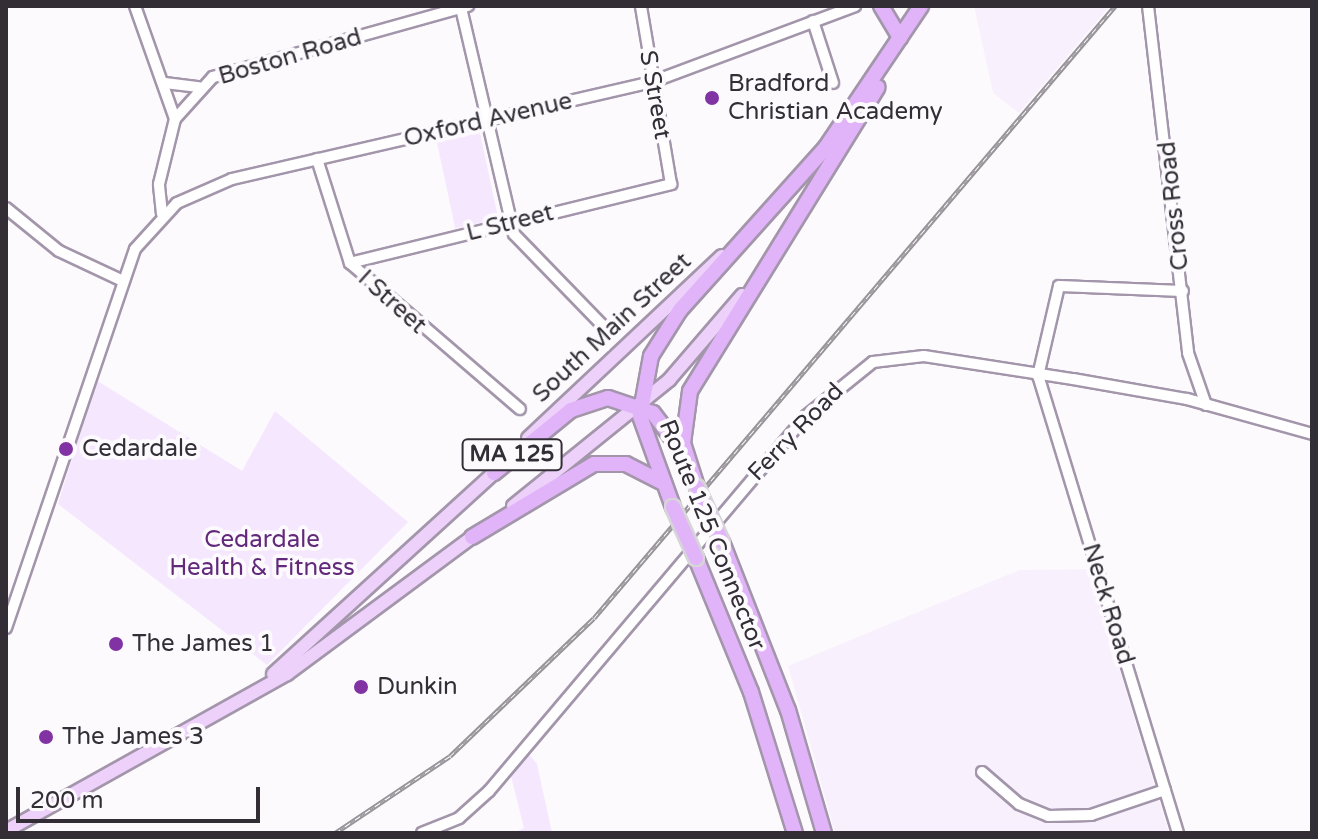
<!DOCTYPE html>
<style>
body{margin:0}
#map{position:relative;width:1318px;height:839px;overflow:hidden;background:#fdfafe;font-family:"Varela Round",sans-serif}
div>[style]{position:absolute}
.built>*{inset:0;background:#f8f1fd}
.green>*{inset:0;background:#f5e7fd;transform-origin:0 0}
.roads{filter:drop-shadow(2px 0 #a396ab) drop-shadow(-2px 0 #a396ab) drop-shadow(0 2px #a396ab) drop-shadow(0 -2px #a396ab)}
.minor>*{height:10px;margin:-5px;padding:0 5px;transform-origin:5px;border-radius:5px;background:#fff}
.major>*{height:12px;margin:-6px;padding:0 6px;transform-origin:6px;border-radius:6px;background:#edd1fb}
.highway>*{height:14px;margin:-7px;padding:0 7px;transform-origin:7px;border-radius:7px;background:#e1b3f9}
.rail>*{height:5px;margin-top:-2.5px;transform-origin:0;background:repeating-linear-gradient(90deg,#fdfafe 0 6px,#979399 0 12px);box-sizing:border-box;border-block:2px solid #979399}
.bridges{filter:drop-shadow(2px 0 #d6d5d7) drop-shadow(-2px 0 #d6d5d7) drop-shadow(0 2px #d6d5d7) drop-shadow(0 -2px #d6d5d7)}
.highway-bridge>*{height:14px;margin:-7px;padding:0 7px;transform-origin:7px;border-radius:7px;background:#e1b3f9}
.dots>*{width:22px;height:22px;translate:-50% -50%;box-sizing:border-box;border:4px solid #fdfafe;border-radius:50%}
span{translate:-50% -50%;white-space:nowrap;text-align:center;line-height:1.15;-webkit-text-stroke:8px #fdfafe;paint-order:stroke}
.shield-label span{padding:2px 6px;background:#fdfafe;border:2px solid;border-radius:6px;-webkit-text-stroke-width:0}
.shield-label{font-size:22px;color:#332e36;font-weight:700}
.street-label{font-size:24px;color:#332e36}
.poi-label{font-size:24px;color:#332e36}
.left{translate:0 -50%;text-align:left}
.park-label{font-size:24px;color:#62297b}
.frame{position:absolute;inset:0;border:8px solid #332e36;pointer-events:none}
.scale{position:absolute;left:16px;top:787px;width:244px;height:36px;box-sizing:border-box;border:4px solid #332e36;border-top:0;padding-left:10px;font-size:24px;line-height:28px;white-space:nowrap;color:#332e36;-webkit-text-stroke:6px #fdfafe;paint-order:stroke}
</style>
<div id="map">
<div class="built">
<div style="clip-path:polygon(974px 6px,1110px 6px,1019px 113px,993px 93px)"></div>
<div style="clip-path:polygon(1089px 569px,1169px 833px,835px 833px,788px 666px,1019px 570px)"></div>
</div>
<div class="green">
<div style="left:480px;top:133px;width:88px;height:44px;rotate:78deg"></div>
<div style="clip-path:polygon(96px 380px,242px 471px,275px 411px,408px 522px,267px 665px,58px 504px)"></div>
<div style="clip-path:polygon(528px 753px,537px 764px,552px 833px,513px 833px,524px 828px,511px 776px)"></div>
</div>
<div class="roads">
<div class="minor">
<div style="left:135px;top:6px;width:120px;rotate:70.5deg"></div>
<div style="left:1148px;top:6px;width:349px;rotate:83.4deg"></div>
<div style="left:1188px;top:353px;width:55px;rotate:70.9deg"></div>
<div style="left:461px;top:8px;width:232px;rotate:76.8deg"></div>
<div style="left:514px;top:234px;width:129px;rotate:45.9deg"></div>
<div style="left:813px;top:21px;width:65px;rotate:72.1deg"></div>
<div style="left:165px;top:83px;width:34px;rotate:7deg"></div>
<div style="left:317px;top:159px;width:109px;rotate:72.4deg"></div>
<div style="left:350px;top:263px;width:224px;rotate:40.7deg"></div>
<div style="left:6px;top:208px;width:68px;rotate:39.1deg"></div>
<div style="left:59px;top:251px;width:71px;rotate:25.1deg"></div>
<div style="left:162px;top:214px;width:30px;rotate:-96deg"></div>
<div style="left:159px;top:184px;width:67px;rotate:-76.2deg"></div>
<div style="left:175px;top:119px;width:57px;rotate:-47.9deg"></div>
<div style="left:213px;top:77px;width:265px;rotate:-15.6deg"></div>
<div style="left:350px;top:263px;width:331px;rotate:-13.8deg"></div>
<div style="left:671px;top:184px;width:181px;rotate:-99.6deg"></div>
<div style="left:6px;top:628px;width:400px;rotate:-71.2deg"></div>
<div style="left:135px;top:249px;width:62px;rotate:-47.6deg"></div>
<div style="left:177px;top:203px;width:60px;rotate:-23.6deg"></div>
<div style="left:232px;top:179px;width:431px;rotate:-13deg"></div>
<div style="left:652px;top:82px;width:217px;rotate:-20.5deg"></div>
<div style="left:982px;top:772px;width:49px;rotate:40.9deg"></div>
<div style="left:1019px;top:804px;width:31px;rotate:22deg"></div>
<div style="left:1048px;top:816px;width:43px;rotate:-1.3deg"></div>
<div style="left:1091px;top:815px;width:78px;rotate:-18.7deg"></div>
<div style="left:422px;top:833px;width:40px;rotate:-22deg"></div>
<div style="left:459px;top:818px;width:40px;rotate:-42deg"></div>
<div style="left:489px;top:791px;width:491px;rotate:-49.8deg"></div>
<div style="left:806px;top:416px;width:86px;rotate:-38.9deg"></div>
<div style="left:873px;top:362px;width:51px;rotate:-6.7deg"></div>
<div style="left:924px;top:356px;width:151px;rotate:8.8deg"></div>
<div style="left:1073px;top:379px;width:116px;rotate:10deg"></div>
<div style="left:1187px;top:399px;width:130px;rotate:15.6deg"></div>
<div style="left:1178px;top:833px;width:478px;rotate:-107deg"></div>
<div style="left:1038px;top:376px;width:92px;rotate:-76.9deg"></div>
<div style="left:1059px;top:286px;width:124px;rotate:2.3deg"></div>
</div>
<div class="major">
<div style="left:528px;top:438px;width:266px;rotate:-43.2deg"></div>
<div style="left:513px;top:506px;width:201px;rotate:-38.9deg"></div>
<div style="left:669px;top:380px;width:112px;rotate:-49.3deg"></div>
<div style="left:273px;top:674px;width:306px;rotate:-42.3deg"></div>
<div style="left:6px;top:831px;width:322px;rotate:-29.2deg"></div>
<div style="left:287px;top:674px;width:239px;rotate:-36.5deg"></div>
</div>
<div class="highway">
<div style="left:881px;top:6px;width:37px;rotate:59deg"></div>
<div style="left:494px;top:473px;width:99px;rotate:-39.3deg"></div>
<div style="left:571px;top:410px;width:39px;rotate:-18deg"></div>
<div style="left:608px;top:398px;width:47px;rotate:18.4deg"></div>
<div style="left:653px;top:413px;width:46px;rotate:52.9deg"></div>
<div style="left:697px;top:487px;width:46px;rotate:-107.7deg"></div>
<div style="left:683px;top:443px;width:52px;rotate:-82.3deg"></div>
<div style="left:690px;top:391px;width:357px;rotate:-58.3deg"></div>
<div style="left:673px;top:507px;width:97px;rotate:-109.9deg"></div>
<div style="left:640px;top:416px;width:61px;rotate:-79.6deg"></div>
<div style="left:651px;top:356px;width:54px;rotate:-57.8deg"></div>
<div style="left:680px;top:310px;width:219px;rotate:-48.1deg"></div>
<div style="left:826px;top:147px;width:170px;rotate:-56deg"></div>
<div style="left:472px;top:537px;width:142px;rotate:-30.9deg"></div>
<div style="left:594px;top:464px;width:32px"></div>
<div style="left:626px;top:464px;width:39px;rotate:27deg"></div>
<div style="left:722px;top:542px;width:180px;rotate:68.6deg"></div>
<div style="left:788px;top:710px;width:128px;rotate:73.7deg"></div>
<div style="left:696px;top:558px;width:145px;rotate:67.7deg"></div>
<div style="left:751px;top:692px;width:148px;rotate:72.7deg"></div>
</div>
</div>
<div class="rail">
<div style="left:335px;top:833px;width:138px;rotate:-33.8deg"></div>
<div style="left:450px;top:756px;width:199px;rotate:-43.8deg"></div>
<div style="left:594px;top:618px;width:804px;rotate:-49.59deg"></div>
</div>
<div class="bridges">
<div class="highway-bridge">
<div style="left:697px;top:487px;width:60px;rotate:65.6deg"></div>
<div style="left:673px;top:507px;width:56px;rotate:65.7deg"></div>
</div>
</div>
<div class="dots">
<div style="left:712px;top:98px;background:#8133a3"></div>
<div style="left:66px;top:449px;background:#8133a3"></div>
<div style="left:116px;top:644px;background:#8133a3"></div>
<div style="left:361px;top:687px;background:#8133a3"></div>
<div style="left:46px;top:737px;background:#8133a3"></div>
</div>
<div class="shield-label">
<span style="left:512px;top:455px">MA 125</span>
</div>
<div class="street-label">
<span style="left:290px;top:57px;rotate:-16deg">Boston Road</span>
<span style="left:655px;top:95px;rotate:80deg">S Street</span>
<span style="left:488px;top:120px;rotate:-13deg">Oxford Avenue</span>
<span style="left:1174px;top:206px;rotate:-96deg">Cross Road</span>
<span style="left:510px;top:223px;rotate:-14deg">L Street</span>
<span style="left:392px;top:302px;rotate:42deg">I Street</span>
<span style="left:612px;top:328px;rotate:-43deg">South Main Street</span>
<span style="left:796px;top:432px;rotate:-46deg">Ferry Road</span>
<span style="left:712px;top:535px;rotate:68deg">Route 125 Connector</span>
<span style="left:1108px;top:604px;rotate:73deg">Neck Road</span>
</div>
<div class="poi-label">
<span class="left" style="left:728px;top:98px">Bradford<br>Christian Academy</span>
<span class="left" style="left:82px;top:449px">Cedardale</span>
<span class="left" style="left:132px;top:644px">The James 1</span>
<span class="left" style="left:377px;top:687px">Dunkin</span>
<span class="left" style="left:62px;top:737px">The James 3</span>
</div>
<div class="park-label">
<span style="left:262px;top:554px">Cedardale<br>Health &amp; Fitness</span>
</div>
<div class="frame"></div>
<div class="scale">200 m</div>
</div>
